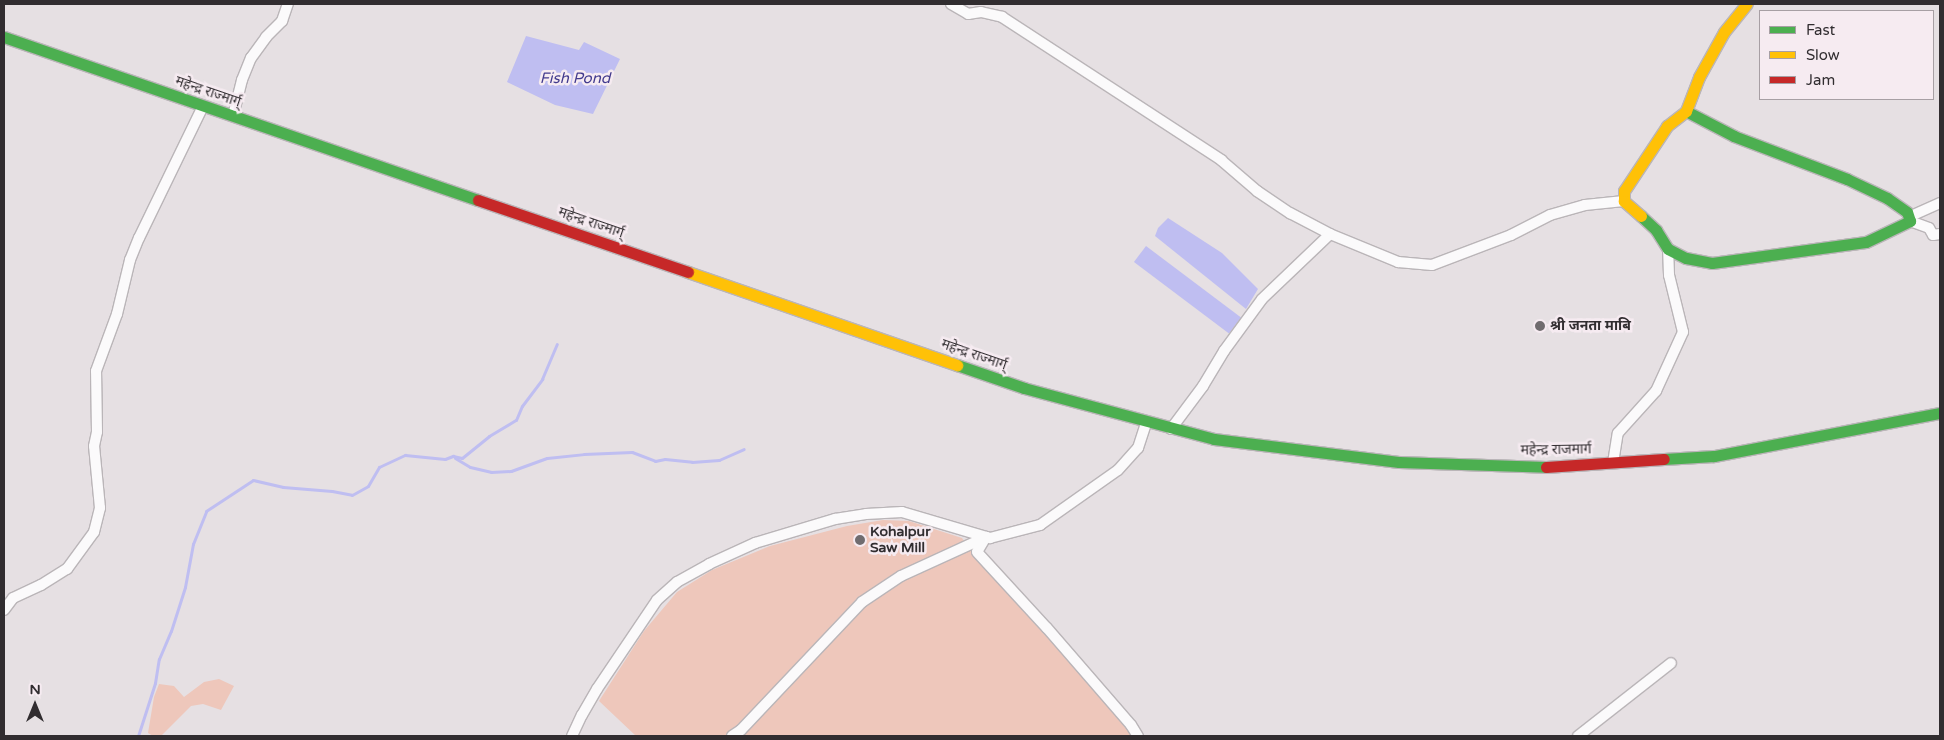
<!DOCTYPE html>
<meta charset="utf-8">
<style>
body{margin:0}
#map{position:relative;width:1944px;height:740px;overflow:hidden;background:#e6e0e3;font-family:"Varela Round","Noto Sans Devanagari",sans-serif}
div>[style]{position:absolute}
.green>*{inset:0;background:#eec7bb}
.water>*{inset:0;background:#bfbef1;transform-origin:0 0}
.stream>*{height:3px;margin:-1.5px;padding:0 1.5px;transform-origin:1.5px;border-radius:1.5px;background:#bfbef1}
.roads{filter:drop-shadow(1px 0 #bab5b8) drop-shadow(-1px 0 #bab5b8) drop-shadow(0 1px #bab5b8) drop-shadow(0 -1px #bab5b8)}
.street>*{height:10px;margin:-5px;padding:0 5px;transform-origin:5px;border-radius:5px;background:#fbfafb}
.fast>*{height:11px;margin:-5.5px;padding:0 5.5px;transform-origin:5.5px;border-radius:5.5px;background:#4caf50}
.slow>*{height:11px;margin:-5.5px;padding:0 5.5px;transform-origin:5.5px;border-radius:5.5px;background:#ffc107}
.jam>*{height:11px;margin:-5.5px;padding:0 5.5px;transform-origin:5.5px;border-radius:5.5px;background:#c62828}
.dots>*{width:14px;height:14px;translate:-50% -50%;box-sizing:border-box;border:2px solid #f6ebf1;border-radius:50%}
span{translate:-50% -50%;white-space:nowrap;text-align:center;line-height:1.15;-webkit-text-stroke:5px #f6ebf1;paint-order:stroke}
.street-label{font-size:14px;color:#312d30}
.poi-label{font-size:14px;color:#312d30;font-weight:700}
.left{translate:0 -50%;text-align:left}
.water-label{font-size:15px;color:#423a8d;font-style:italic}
.frame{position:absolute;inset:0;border:5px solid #312d30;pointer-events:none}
.legend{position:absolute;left:1759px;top:10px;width:175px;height:90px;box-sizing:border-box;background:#f6ebf1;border:1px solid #a79fa4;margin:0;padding:6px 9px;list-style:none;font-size:15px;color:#312d30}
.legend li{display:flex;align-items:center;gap:10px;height:25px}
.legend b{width:25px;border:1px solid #a79fa4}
.north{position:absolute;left:10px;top:680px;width:50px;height:50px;-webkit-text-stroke:4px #f6ebf1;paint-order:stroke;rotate:0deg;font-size:14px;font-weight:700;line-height:20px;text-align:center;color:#312d30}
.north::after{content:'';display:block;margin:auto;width:18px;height:22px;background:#312d30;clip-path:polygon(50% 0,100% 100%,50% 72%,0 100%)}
</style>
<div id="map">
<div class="green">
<div style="clip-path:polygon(883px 520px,909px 521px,962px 538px,974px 556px,1126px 724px,1133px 736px,636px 736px,599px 701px,644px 631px,677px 592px,712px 570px,770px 546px,847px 526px)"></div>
<div style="clip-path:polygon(219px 679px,234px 686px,221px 710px,203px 704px,191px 706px,162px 735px,153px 736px,148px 733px,154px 697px,159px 684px,174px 686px,184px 697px,204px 682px)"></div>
</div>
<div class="water">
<div style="clip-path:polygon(526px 36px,579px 50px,584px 42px,620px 59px,593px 114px,555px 105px,507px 82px)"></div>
<div style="clip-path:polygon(1168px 218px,1222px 253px,1258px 289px,1246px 309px,1155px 236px,1158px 228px)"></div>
<div style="left:1146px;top:246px;width:119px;height:20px;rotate:37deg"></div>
</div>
<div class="stream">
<div style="left:455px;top:458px;width:17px;rotate:31deg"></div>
<div style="left:470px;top:467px;width:22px;rotate:13deg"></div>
<div style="left:491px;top:472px;width:20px;rotate:-3deg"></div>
<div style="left:511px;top:471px;width:38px;rotate:-20deg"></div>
<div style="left:547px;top:458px;width:37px;rotate:-6deg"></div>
<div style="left:584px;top:454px;width:48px;rotate:-2.4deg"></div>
<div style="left:632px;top:452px;width:25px;rotate:21deg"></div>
<div style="left:655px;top:461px;width:10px;rotate:-11deg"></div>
<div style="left:665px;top:459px;width:27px;rotate:6deg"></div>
<div style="left:692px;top:462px;width:27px;rotate:-4deg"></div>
<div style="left:719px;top:460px;width:27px;rotate:-24deg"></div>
<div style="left:138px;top:736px;width:56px;rotate:-72.2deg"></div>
<div style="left:155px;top:683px;width:24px;rotate:-81deg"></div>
<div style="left:159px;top:659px;width:30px;rotate:-67deg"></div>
<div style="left:171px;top:631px;width:46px;rotate:-72.3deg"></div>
<div style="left:185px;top:587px;width:44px;rotate:-79.5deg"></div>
<div style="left:193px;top:544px;width:35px;rotate:-68deg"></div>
<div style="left:206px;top:511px;width:56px;rotate:-33.4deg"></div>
<div style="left:253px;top:480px;width:31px;rotate:13deg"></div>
<div style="left:283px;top:487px;width:49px;rotate:4.7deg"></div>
<div style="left:332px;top:491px;width:20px;rotate:11deg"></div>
<div style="left:352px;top:495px;width:18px;rotate:-29deg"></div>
<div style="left:368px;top:486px;width:22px;rotate:-60deg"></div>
<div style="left:379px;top:467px;width:29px;rotate:-25deg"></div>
<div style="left:405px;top:455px;width:40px;rotate:5.7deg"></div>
<div style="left:445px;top:459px;width:9px;rotate:-21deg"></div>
<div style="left:453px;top:456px;width:9px;rotate:13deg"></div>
<div style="left:462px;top:458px;width:35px;rotate:-39deg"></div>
<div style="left:489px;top:436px;width:31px;rotate:-31deg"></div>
<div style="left:516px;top:420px;width:15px;rotate:-67deg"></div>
<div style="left:522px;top:406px;width:34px;rotate:-53deg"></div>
<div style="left:542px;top:379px;width:38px;rotate:-67deg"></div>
</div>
<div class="roads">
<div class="street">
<div style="left:951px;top:4px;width:20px;rotate:30deg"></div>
<div style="left:968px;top:14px;width:13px;rotate:-9deg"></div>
<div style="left:981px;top:12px;width:22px;rotate:13deg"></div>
<div style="left:1002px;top:17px;width:262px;rotate:33.1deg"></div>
<div style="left:1221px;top:160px;width:48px;rotate:40.7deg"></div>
<div style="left:1257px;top:191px;width:40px;rotate:34deg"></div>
<div style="left:1290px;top:213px;width:45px;rotate:27.7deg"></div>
<div style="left:233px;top:116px;width:37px;rotate:-76deg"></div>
<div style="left:242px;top:80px;width:24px;rotate:-68deg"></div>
<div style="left:251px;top:58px;width:26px;rotate:-54deg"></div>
<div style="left:266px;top:37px;width:23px;rotate:-45deg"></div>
<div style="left:282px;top:21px;width:18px;rotate:-71deg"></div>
<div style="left:1940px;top:203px;width:30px;rotate:156deg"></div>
<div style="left:1913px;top:215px;width:7px;rotate:117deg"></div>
<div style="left:1910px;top:221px;width:20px;rotate:20deg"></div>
<div style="left:1929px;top:228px;width:8px;rotate:60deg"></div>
<div style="left:1933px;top:235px;width:7px;rotate:-8deg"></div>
<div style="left:1171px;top:429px;width:54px;rotate:-53.3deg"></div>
<div style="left:1203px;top:386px;width:41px;rotate:-59deg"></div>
<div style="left:1224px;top:351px;width:64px;rotate:-53.8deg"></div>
<div style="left:1262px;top:299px;width:94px;rotate:-43.7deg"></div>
<div style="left:1330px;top:234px;width:74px;rotate:22.4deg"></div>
<div style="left:1398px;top:262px;width:34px;rotate:5deg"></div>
<div style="left:1432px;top:265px;width:85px;rotate:-20.8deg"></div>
<div style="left:1511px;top:235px;width:44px;rotate:-27.1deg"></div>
<div style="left:1550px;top:215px;width:36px;rotate:-16deg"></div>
<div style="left:1585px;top:205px;width:39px;rotate:-6deg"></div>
<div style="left:1613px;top:463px;width:30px;rotate:-81deg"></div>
<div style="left:1618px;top:433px;width:57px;rotate:-47.9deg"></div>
<div style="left:1656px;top:391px;width:65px;rotate:-65.4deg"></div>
<div style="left:1683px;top:332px;width:59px;rotate:-103.8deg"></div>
<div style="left:1669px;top:275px;width:26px;rotate:-92deg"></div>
<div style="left:986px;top:537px;width:17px;rotate:121deg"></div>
<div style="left:977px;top:552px;width:103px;rotate:47.4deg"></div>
<div style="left:1047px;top:628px;width:128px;rotate:49.1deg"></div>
<div style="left:1131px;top:725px;width:13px;rotate:58deg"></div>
<div style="left:4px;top:610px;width:15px;rotate:-53deg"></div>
<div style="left:13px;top:598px;width:31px;rotate:-25deg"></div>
<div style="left:41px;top:585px;width:31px;rotate:-32deg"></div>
<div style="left:67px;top:569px;width:46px;rotate:-53.9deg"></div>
<div style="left:94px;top:532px;width:25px;rotate:-76deg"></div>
<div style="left:100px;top:508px;width:62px;rotate:-95.5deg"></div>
<div style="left:94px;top:446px;width:14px;rotate:-78deg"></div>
<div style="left:97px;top:432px;width:61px;rotate:-90.9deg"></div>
<div style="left:96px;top:371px;width:61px;rotate:-69.8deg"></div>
<div style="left:117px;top:314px;width:56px;rotate:-76.5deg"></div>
<div style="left:130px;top:260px;width:24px;rotate:-68deg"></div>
<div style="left:139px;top:238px;width:147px;rotate:-64.1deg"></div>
<div style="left:572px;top:736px;width:23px;rotate:-65deg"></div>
<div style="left:582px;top:715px;width:30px;rotate:-60deg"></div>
<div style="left:597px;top:689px;width:107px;rotate:-56deg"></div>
<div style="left:657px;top:600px;width:27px;rotate:-42deg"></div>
<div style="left:677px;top:582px;width:37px;rotate:-29deg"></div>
<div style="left:709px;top:564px;width:51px;rotate:-24.5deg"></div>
<div style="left:755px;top:543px;width:84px;rotate:-16.7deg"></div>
<div style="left:835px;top:519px;width:31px;rotate:-9deg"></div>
<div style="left:866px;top:514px;width:36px;rotate:-3deg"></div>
<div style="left:902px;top:512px;width:92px;rotate:16.5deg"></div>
<div style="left:990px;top:538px;width:52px;rotate:-14.6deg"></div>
<div style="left:1040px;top:525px;width:95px;rotate:-35.2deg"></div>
<div style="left:1118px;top:470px;width:30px;rotate:-48deg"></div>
<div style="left:1138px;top:448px;width:28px;rotate:-72deg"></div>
<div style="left:732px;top:736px;width:11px;rotate:-34deg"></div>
<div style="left:741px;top:730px;width:176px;rotate:-46.6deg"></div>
<div style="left:862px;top:602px;width:47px;rotate:-33.7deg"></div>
<div style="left:901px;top:576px;width:94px;rotate:-24.6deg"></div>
<div style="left:1578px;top:736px;width:118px;rotate:-38.1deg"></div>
</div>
<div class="fast">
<div style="left:4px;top:37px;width:501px;rotate:18.98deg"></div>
<div style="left:1641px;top:216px;width:21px;rotate:43deg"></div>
<div style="left:1656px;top:230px;width:22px;rotate:58deg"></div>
<div style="left:1668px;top:249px;width:20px;rotate:27deg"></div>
<div style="left:1686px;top:258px;width:26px;rotate:11deg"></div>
<div style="left:1712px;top:263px;width:155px;rotate:-7.8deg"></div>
<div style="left:1866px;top:242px;width:49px;rotate:-25.5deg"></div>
<div style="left:1910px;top:221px;width:9px;rotate:-108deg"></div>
<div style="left:1907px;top:212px;width:24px;rotate:-145deg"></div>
<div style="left:1887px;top:198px;width:44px;rotate:-154.6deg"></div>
<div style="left:1847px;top:179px;width:121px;rotate:-159.2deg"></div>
<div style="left:1734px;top:136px;width:54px;rotate:-152.5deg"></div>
<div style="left:957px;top:365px;width:71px;rotate:18.9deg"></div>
<div style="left:1024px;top:388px;width:197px;rotate:15deg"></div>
<div style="left:1214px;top:439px;width:186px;rotate:7.1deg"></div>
<div style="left:1399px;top:462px;width:147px;rotate:1.9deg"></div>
<div style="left:1664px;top:459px;width:50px;rotate:-3.4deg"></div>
<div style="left:1714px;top:456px;width:230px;rotate:-10.8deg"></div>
</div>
<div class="slow">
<div style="left:1641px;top:216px;width:23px;rotate:-139deg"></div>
<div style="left:1624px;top:201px;width:10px;rotate:-90deg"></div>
<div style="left:1624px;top:191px;width:78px;rotate:-56.5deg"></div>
<div style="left:1667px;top:126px;width:24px;rotate:-38deg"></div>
<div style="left:1686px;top:111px;width:36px;rotate:-69deg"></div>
<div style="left:1699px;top:77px;width:51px;rotate:-60.9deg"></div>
<div style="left:1724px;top:32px;width:36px;rotate:-51deg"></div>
<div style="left:688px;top:272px;width:285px;rotate:19.1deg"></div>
</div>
<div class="jam">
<div style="left:478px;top:200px;width:222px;rotate:18.9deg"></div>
<div style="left:1546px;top:467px;width:118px;rotate:-3.9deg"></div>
</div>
</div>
<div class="dots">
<div style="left:1540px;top:326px;background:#706c6f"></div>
<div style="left:860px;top:540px;background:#706c6f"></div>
</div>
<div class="street-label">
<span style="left:208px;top:92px;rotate:19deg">महेन्द्र राज्मार्ग्</span>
<span style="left:591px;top:223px;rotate:19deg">महेन्द्र राज्मार्ग्</span>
<span style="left:974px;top:355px;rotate:19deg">महेन्द्र राज्मार्ग्</span>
<span style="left:1556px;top:450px;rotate:-1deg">महेन्द्र राजमार्ग</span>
</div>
<div class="poi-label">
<span class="left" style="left:1550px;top:326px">श्री जनता माबि</span>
<span class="left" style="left:870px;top:540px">Kohalpur<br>Saw Mill</span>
</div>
<div class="water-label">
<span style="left:575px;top:79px">Fish Pond</span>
</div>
<div class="frame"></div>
<ul class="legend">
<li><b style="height:6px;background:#4caf50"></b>Fast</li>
<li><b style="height:6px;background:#ffc107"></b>Slow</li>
<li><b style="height:6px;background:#c62828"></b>Jam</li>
</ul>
<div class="north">N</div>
</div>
